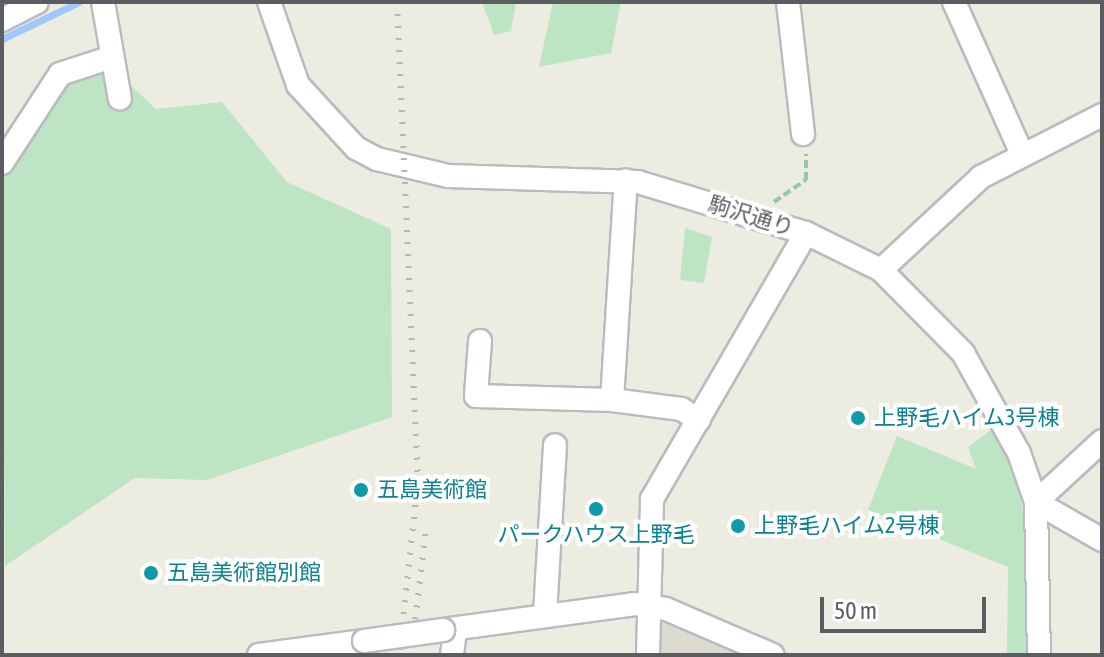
<!DOCTYPE html>
<meta charset="utf-8">
<style>
body{margin:0}
#map{position:relative;width:1104px;height:657px;overflow:hidden;background:#edece1;font-family:"Asap Condensed","Noto Sans JP",sans-serif}
div>[style]{position:absolute}
.education>*{inset:0;background:#dddbcf}
.green>*{inset:0;background:#bde5c3}
.stream>*{height:7px;margin:-3.5px;padding:0 3.5px;transform-origin:3.5px;border-radius:3.5px;background:#9fc8ff}
.path>*{height:4px;margin-top:-2px;transform-origin:0;background:repeating-linear-gradient(90deg,#96c6aa 0 8px,transparent 0 12px)}
.roads{filter:drop-shadow(2px 0 #b9bbc0) drop-shadow(-2px 0 #b9bbc0) drop-shadow(0 2px #b9bbc0) drop-shadow(0 -2px #b9bbc0)}
.minor>*{height:22px;margin:-11px;padding:0 11px;transform-origin:11px;border-radius:11px;background:#fff}
.rail>*{height:6px;margin-top:-3px;transform-origin:0;background:repeating-linear-gradient(90deg,#b5b6b6 0 2px,transparent 0 12px)}
.bridges{filter:drop-shadow(2px 0 #b9bbc0) drop-shadow(-2px 0 #b9bbc0) drop-shadow(0 2px #b9bbc0) drop-shadow(0 -2px #b9bbc0)}
.minor-bridge>*{height:22px;margin:-11px;padding:0 11px;transform-origin:11px;border-radius:11px;background:#fff}
.dots>*{width:22px;height:22px;translate:-50% -50%;box-sizing:border-box;border:4px solid #fff;border-radius:50%}
span{translate:-50% -50%;white-space:nowrap;text-align:center;line-height:1.15;-webkit-text-stroke:8px #fff;paint-order:stroke}
.street-label{font-size:22px;color:#5a5d62}
.culture-label{font-size:22px;color:#0d838f}
.left{translate:0 -50%;text-align:left}
.frame{position:absolute;inset:0;border:4px solid #5a5d62;pointer-events:none}
.scale{position:absolute;left:820px;top:597px;width:166px;height:36px;box-sizing:border-box;border:4px solid #5a5d62;border-top:0;padding-left:10px;font-size:24px;line-height:28px;white-space:nowrap;color:#5a5d62;-webkit-text-stroke:6px #fff;paint-order:stroke}
</style>
<div id="map">
<div class="education">
<div style="clip-path:polygon(657px 618px,741px 655px,658px 655px)"></div>
</div>
<div class="green">
<div style="clip-path:polygon(482px 2px,516px 2px,511px 31px,494px 35px)"></div>
<div style="clip-path:polygon(553px 2px,621px 2px,611px 53px,539px 67px)"></div>
<div style="clip-path:polygon(110px 66px,156px 109px,222px 102px,287px 182px,391px 229px,392px 417px,207px 480px,135px 478px,5px 566px,2px 173px,70px 82px)"></div>
<div style="clip-path:polygon(685px 228px,712px 237px,704px 283px,680px 280px)"></div>
<div style="clip-path:polygon(996px 426px,1016px 476px,1033px 565px,1031px 655px,1007px 655px,1008px 567px,868px 510px,897px 436px,976px 469px,968px 447px)"></div>
</div>
<div class="stream">
<div style="left:2px;top:39px;width:85px;rotate:-25.7deg"></div>
</div>
<div class="path">
<div style="left:774px;top:202px;width:39px;rotate:-35deg"></div>
<div style="left:806px;top:180px;width:26px;rotate:-90deg"></div>
</div>
<div class="roads">
<div class="minor">
<div style="left:103px;top:2px;width:98px;rotate:80.1deg"></div>
<div style="left:269px;top:2px;width:88px;rotate:70.7deg"></div>
<div style="left:298px;top:85px;width:86px;rotate:47.4deg"></div>
<div style="left:356px;top:148px;width:24px;rotate:28deg"></div>
<div style="left:377px;top:159px;width:73px;rotate:13.5deg"></div>
<div style="left:448px;top:176px;width:190px;rotate:1.8deg"></div>
<div style="left:638px;top:182px;width:176px;rotate:16.9deg"></div>
<div style="left:806px;top:233px;width:84px;rotate:26.3deg"></div>
<div style="left:881px;top:270px;width:117px;rotate:45.3deg"></div>
<div style="left:963px;top:353px;width:115px;rotate:60.8deg"></div>
<div style="left:1019px;top:453px;width:52px;rotate:70.9deg"></div>
<div style="left:1036px;top:502px;width:153px;rotate:88.9deg"></div>
<div style="left:788px;top:2px;width:133px;rotate:83.5deg"></div>
<div style="left:954px;top:2px;width:167px;rotate:65.9deg"></div>
<div style="left:2px;top:20px;width:39px;rotate:-27deg"></div>
<div style="left:2px;top:163px;width:106px;rotate:-56.9deg"></div>
<div style="left:60px;top:74px;width:55px;rotate:-18.1deg"></div>
<div style="left:881px;top:270px;width:137px;rotate:-42.9deg"></div>
<div style="left:981px;top:177px;width:136px;rotate:-27.1deg"></div>
<div style="left:480px;top:341px;width:55px;rotate:94.2deg"></div>
<div style="left:476px;top:396px;width:136px;rotate:1.7deg"></div>
<div style="left:612px;top:400px;width:70px;rotate:7.4deg"></div>
<div style="left:681px;top:409px;width:21px;rotate:31deg"></div>
<div style="left:612px;top:400px;width:220px;rotate:-86.4deg"></div>
<div style="left:1102px;top:441px;width:90px;rotate:137.3deg"></div>
<div style="left:1036px;top:502px;width:76px;rotate:29.9deg"></div>
<div style="left:545px;top:614px;width:169px;rotate:-86.6deg"></div>
<div style="left:443px;top:630px;width:194px;rotate:-7.7deg"></div>
<div style="left:635px;top:604px;width:31px;rotate:9deg"></div>
<div style="left:666px;top:609px;width:116px;rotate:23.3deg"></div>
<div style="left:259px;top:655px;width:106px;rotate:-7.6deg"></div>
<div style="left:452px;top:655px;width:26px;rotate:-83deg"></div>
<div style="left:648px;top:655px;width:156px;rotate:-88.5deg"></div>
<div style="left:652px;top:499px;width:307px;rotate:-59.9deg"></div>
</div>
</div>
<div class="rail">
<div style="left:397px;top:2px;width:479px;rotate:87.5deg"></div>
<div style="left:418px;top:481px;width:175px;rotate:96.2deg"></div>
<div style="left:411px;top:655px;width:127px;rotate:-83.2deg"></div>
</div>
<div class="bridges">
<div class="minor-bridge">
<div style="left:364px;top:641px;width:80px;rotate:-7.9deg"></div>
</div>
</div>
<div class="dots">
<div style="left:858px;top:418px;background:#0f9aa8"></div>
<div style="left:361px;top:490px;background:#0f9aa8"></div>
<div style="left:596px;top:509px;background:#0f9aa8"></div>
<div style="left:738px;top:526px;background:#0f9aa8"></div>
<div style="left:151px;top:573px;background:#0f9aa8"></div>
</div>
<div class="street-label">
<span style="left:751px;top:216px;rotate:17deg">駒沢通り</span>
</div>
<div class="culture-label">
<span class="left" style="left:874px;top:418px">上野毛ハイム3号棟</span>
<span class="left" style="left:377px;top:490px">五島美術館</span>
<span class="left" style="left:754px;top:526px">上野毛ハイム2号棟</span>
<span style="left:596px;top:535px">パークハウス上野毛</span>
<span class="left" style="left:167px;top:573px">五島美術館別館</span>
</div>
<div class="frame"></div>
<div class="scale">50 m</div>
</div>
